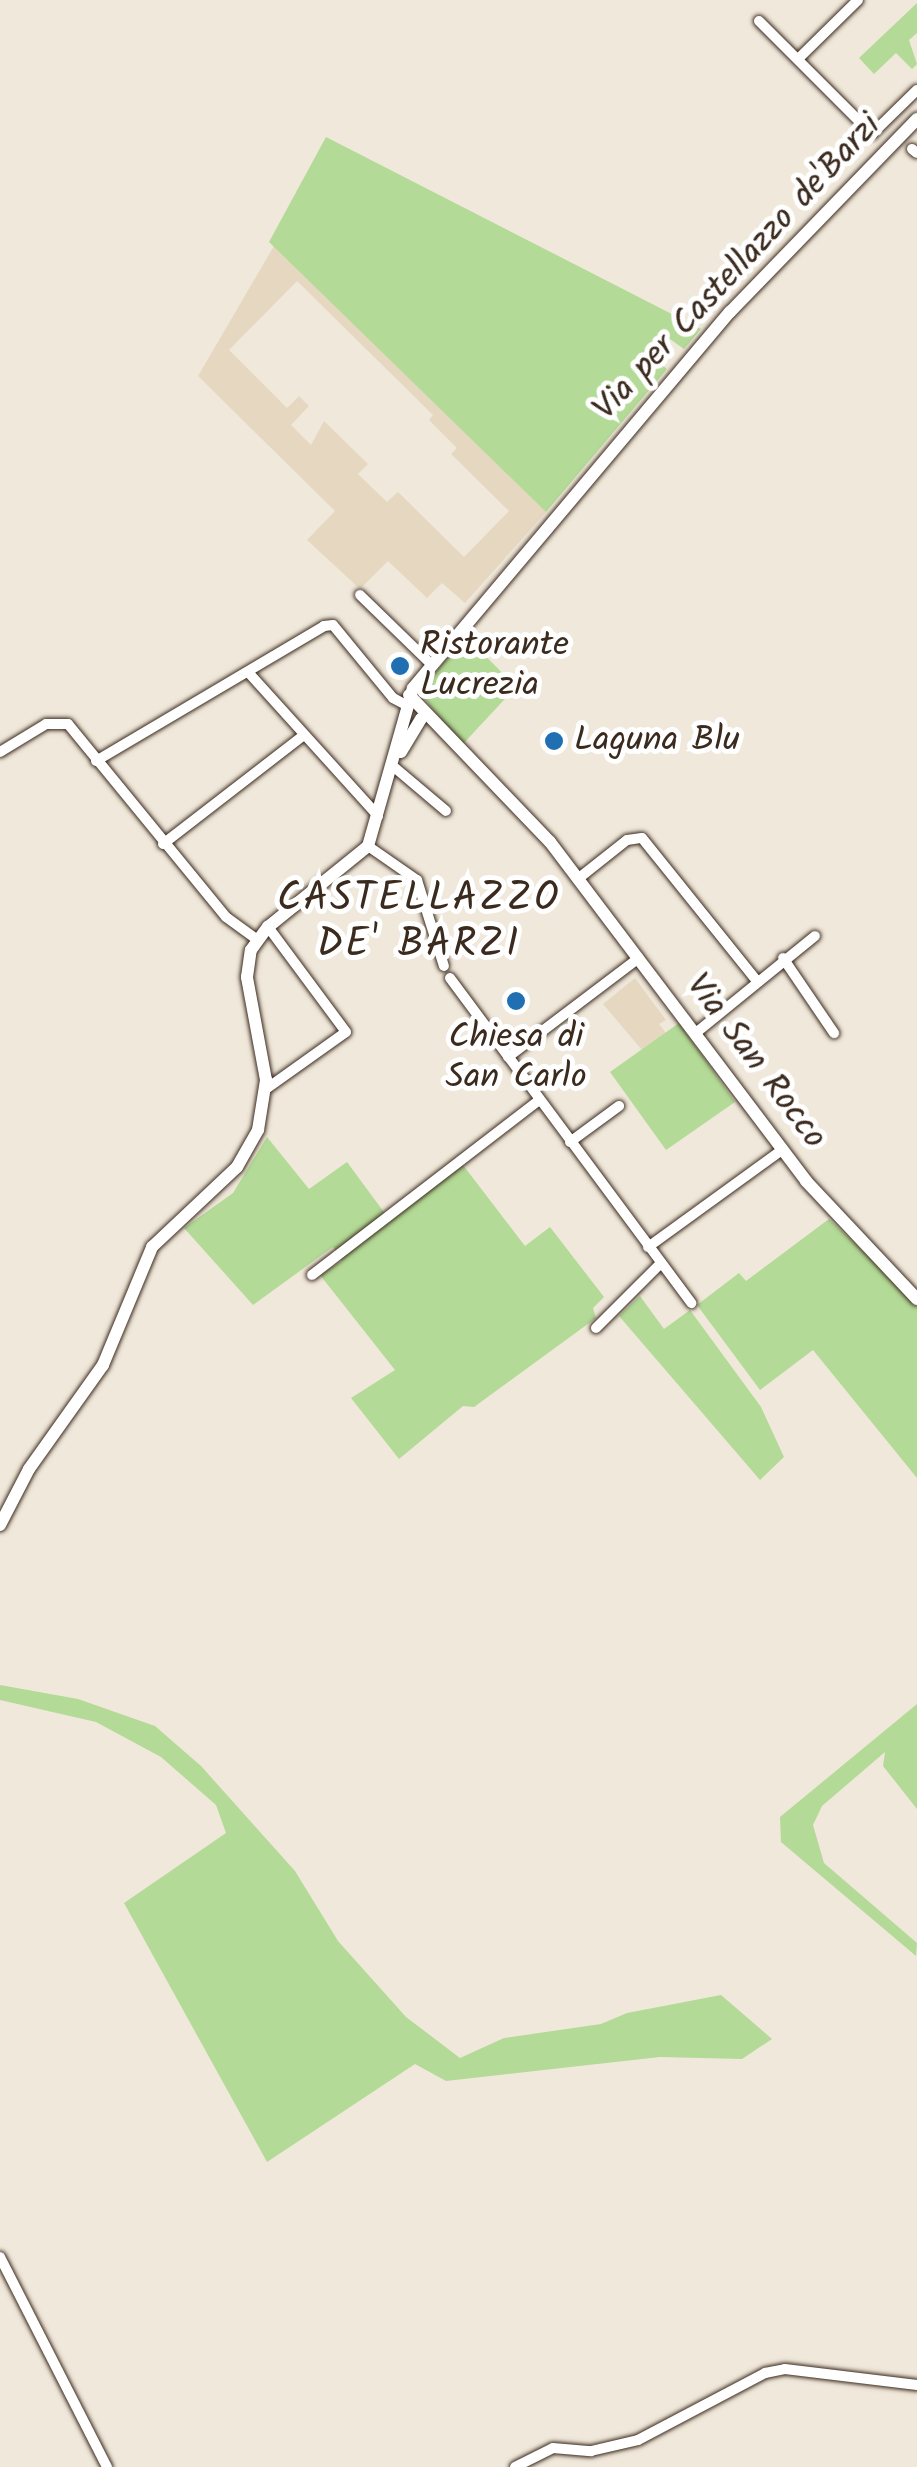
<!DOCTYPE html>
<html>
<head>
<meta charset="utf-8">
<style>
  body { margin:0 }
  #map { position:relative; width:917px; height:2467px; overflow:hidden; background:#f0e8da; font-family:Kalam,sans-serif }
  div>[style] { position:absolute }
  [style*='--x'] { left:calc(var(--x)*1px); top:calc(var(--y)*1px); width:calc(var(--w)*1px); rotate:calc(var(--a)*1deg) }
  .built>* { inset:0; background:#e6d8c0 }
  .green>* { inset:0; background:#b3da96 }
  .roads { filter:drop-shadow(0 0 2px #3b2a1e) drop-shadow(0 0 2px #3b2a1e) }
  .minor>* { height:10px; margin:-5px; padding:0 5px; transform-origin:5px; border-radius:5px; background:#fff }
  .tertiary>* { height:12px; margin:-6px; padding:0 6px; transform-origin:6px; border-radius:6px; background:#fff }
  .dots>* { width:28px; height:28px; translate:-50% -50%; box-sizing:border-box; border:5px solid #fff; border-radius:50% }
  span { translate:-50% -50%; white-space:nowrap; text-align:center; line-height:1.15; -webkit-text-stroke:10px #fff; paint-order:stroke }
  .street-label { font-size:35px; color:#3b2a1e }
  .poi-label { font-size:35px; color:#3b2a1e }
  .left { translate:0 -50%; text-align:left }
  .quarter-label { font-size:40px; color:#3b2a1e; letter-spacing:2.5px }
</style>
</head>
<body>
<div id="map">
  <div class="built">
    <i style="clip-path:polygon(evenodd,274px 246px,546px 512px,465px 603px,442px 583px,427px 598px,388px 561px,360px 589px,307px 540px,335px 511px,198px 376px,274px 246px,297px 281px,433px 415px,429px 420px,457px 448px,451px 454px,509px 511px,464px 557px,398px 492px,387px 502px,358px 474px,368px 464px,324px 421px,311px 445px,291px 425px,309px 406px,299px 396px,287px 408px,229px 350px,297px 281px)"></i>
    <i style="clip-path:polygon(635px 978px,666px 1020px,659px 1024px,666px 1033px,642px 1050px,603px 1004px)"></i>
  </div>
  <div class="green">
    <i style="clip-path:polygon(917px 3px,917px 33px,909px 40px,917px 64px,912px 69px,896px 53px,874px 74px,859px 58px)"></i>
    <i style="clip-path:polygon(326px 137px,701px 329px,684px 349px,667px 337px,651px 356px,667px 369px,546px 512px,269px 242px)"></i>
    <i style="clip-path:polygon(465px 635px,516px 687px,462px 745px,420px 693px)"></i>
    <i style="clip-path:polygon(679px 1023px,735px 1102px,666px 1150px,610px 1072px)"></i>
    <i style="clip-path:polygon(267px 1137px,309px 1189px,347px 1162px,389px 1219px,463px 1165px,525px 1246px,550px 1227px,604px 1297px,593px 1308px,596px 1318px,474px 1407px,463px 1406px,399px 1459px,351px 1398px,395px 1370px,320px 1275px,342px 1261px,333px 1247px,253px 1305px,184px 1228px,233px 1193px)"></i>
    <i style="clip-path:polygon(829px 1219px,917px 1303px,917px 1478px,813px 1350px,760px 1390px,697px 1305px,739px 1273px,746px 1281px)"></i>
    <i style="clip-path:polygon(640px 1296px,664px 1329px,690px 1310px,761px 1407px,784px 1457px,760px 1480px,619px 1316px)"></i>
    <i style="clip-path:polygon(0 1685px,78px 1699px,155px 1726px,201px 1766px,295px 1871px,338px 1941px,406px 2017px,460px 2058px,504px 2038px,601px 2024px,627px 2013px,721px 1995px,772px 2039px,742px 2059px,660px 2057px,446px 2081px,415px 2064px,267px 2162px,124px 1903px,226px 1833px,216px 1805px,161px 1757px,96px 1722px,0 1700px)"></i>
    <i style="clip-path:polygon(917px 1704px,917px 1809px,883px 1766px,885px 1752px,822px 1806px,813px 1825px,824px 1863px,917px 1943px,916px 1956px,781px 1842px,780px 1817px)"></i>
  </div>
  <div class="roads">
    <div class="minor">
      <i style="--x:759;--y:21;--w:160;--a:45"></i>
      <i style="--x:872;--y:134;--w:63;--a:-44.4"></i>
      <i style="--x:798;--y:59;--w:84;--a:-44.5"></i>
      <i style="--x:912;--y:149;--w:6;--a:39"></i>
      <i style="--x:360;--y:595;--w:99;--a:44.2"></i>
      <i style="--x:248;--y:672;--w:194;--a:47.9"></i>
      <i style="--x:0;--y:752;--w:54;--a:-31.3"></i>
      <i style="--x:46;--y:724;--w:22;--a:0"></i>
      <i style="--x:68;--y:724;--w:249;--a:50.7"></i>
      <i style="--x:226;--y:917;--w:37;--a:36"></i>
      <i style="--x:96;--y:761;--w:265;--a:-30.6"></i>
      <i style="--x:324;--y:626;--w:9;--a:-6"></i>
      <i style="--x:333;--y:625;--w:94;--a:50.6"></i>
      <i style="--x:393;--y:698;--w:15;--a:28"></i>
      <i style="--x:394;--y:767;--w:68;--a:40.2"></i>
      <i style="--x:163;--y:844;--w:178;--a:-37.7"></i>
      <i style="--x:368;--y:846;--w:60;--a:34.8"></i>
      <i style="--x:417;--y:880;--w:90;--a:72.6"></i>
      <i style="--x:579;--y:878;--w:61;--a:-38.4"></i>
      <i style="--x:627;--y:840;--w:15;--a:-8"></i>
      <i style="--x:642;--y:838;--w:182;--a:51.2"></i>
      <i style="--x:783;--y:958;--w:91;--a:55.8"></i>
      <i style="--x:450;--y:978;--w:405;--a:53.4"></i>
      <i style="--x:697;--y:1032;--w:152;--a:-39.1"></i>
      <i style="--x:508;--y:1057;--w:164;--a:-37.1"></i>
      <i style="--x:266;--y:1089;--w:98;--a:-35.5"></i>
      <i style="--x:346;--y:1032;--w:131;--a:-126.6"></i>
      <i style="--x:570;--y:1142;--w:61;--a:-36.3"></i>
      <i style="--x:648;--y:1247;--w:165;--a:-35.9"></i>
      <i style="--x:312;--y:1275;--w:287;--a:-37.6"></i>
      <i style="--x:596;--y:1328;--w:92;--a:-45"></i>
      <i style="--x:0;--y:2257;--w:236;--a:63"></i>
      <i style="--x:515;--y:2467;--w:42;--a:-26.6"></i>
      <i style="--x:553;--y:2448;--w:38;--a:5"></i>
      <i style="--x:591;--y:2451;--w:48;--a:-13.2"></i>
      <i style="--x:638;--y:2440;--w:144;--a:-27.8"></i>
      <i style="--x:765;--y:2373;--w:20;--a:-11"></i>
      <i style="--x:785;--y:2369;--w:133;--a:6.9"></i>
    </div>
    <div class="tertiary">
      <i style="--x:409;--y:695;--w:204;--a:46.2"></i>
      <i style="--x:550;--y:842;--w:425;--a:52.9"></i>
      <i style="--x:806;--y:1181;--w:162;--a:46.8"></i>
      <i style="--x:401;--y:752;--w:39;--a:-59"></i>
      <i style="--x:0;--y:1525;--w:63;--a:-62.6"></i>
      <i style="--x:29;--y:1469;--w:128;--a:-54.6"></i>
      <i style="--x:103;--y:1365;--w:128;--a:-67.4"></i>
      <i style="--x:152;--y:1247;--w:117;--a:-43.3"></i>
      <i style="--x:237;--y:1167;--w:43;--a:-60.4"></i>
      <i style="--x:258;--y:1130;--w:51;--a:-80.9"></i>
      <i style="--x:266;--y:1080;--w:105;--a:-100.5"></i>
      <i style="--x:247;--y:977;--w:27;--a:-82"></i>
      <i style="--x:251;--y:950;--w:29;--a:-54"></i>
      <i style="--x:268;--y:927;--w:129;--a:-39"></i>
      <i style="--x:368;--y:846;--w:164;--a:-74.1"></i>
      <i style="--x:413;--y:688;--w:492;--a:-49.9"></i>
      <i style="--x:730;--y:312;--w:269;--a:-45.9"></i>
    </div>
  </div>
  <div class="dots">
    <i style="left:400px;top:666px;background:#1f6fb2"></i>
    <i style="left:554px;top:741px;background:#1f6fb2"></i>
    <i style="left:516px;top:1001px;background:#1f6fb2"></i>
  </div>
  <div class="street-label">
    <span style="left:738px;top:268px;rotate:-47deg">Via per Castellazzo de'Barzi</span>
    <span style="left:755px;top:1062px;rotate:53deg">Via San Rocco</span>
  </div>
  <div class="poi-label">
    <span class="left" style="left:420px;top:666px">Ristorante<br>Lucrezia</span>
    <span class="left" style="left:574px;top:741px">Laguna Blu</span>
    <span style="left:516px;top:1058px">Chiesa di<br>San Carlo</span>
  </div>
  <div class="quarter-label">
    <span style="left:419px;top:922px">CASTELLAZZO<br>DE' BARZI</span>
  </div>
</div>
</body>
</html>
